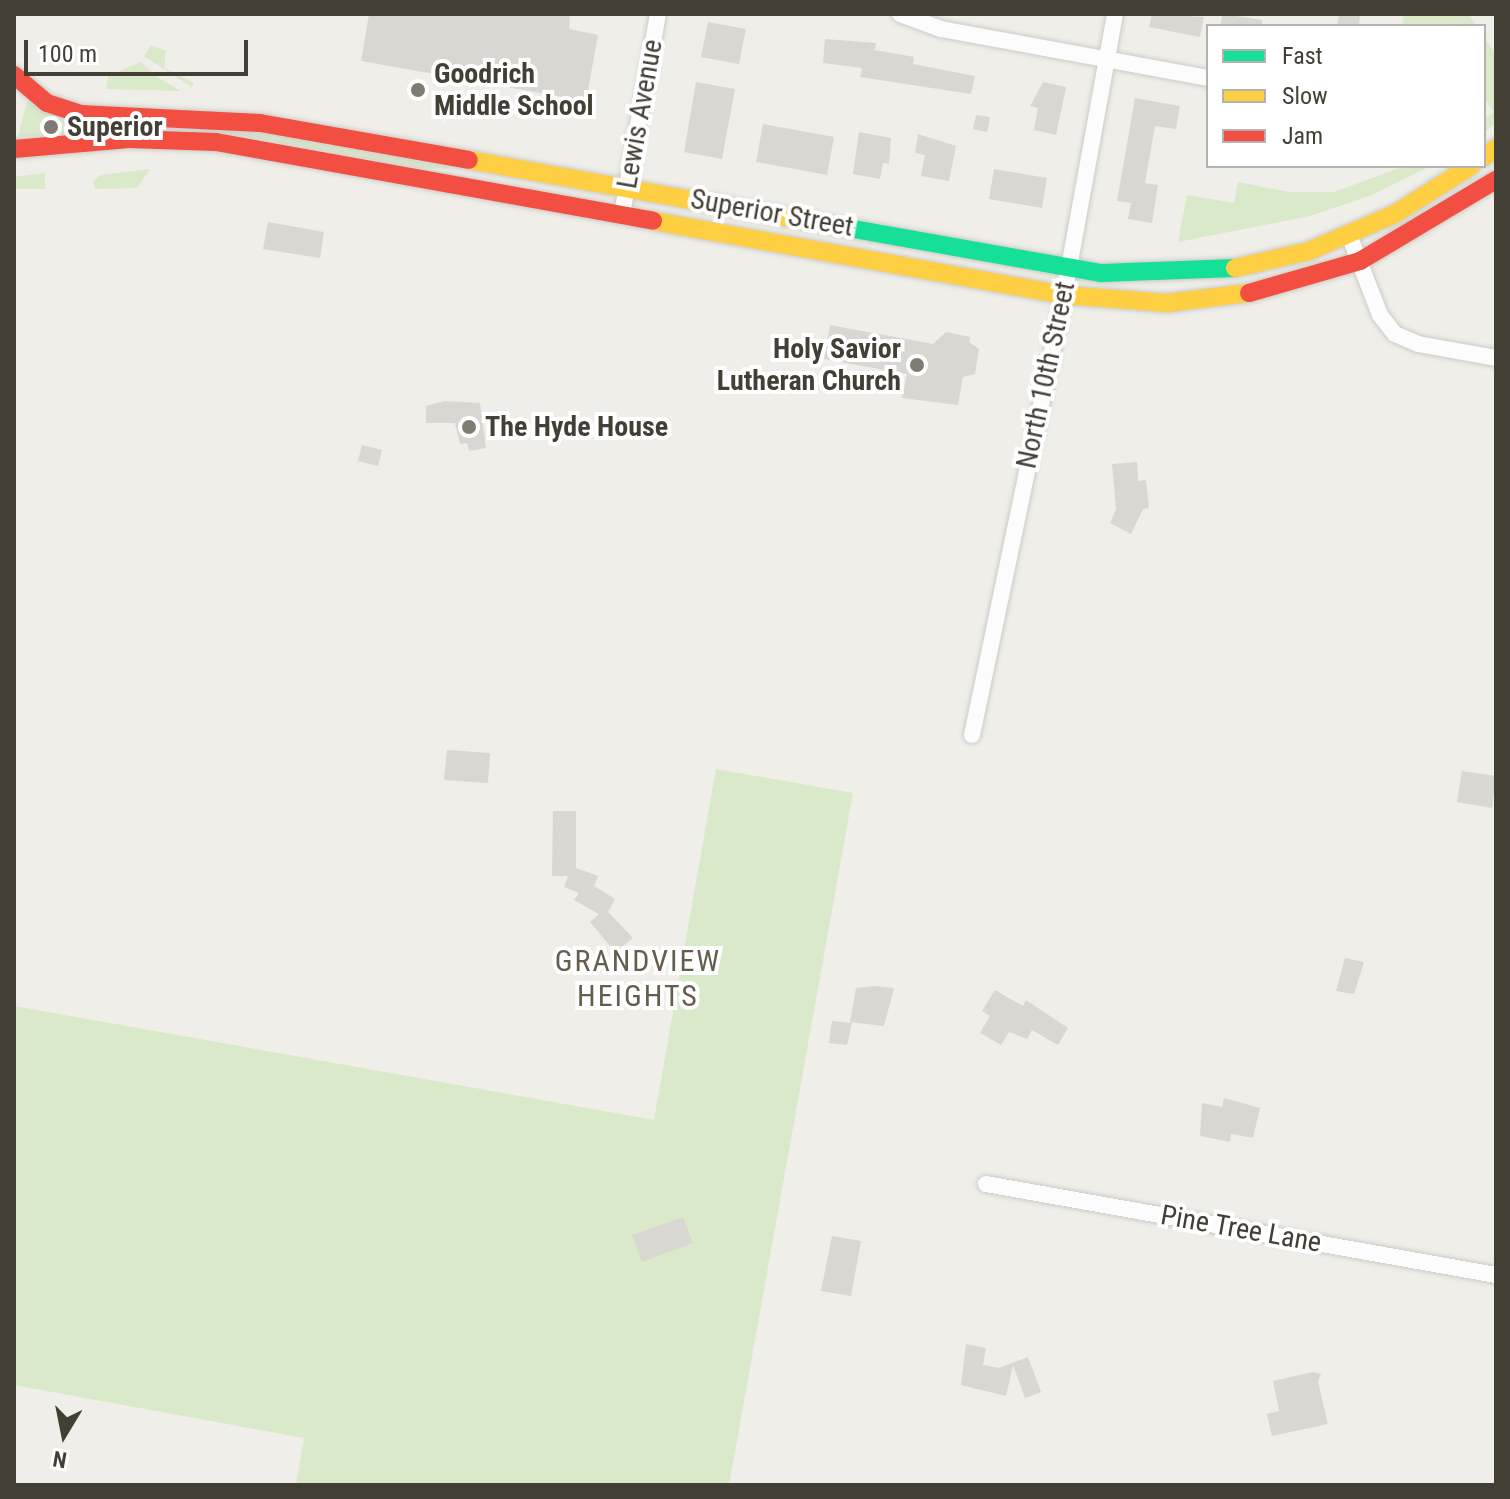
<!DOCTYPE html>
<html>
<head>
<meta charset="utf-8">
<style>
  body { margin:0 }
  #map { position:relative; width:1510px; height:1499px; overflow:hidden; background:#efeee8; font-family:"Roboto Condensed",sans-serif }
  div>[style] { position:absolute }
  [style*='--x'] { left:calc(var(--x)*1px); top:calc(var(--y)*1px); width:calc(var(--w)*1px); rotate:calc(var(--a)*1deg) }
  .green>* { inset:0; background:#d9e9c9 }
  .building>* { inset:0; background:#d8d7d1 }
  .roads { filter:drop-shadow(0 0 2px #cdcbc6) drop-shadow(0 0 2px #cdcbc6) }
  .street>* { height:16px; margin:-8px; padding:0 8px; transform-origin:8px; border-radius:8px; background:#fdfcfc }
  .fast>* { height:18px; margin:-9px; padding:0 9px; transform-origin:9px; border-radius:9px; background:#16e098 }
  .slow>* { height:18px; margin:-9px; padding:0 9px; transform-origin:9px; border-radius:9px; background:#ffcf43 }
  .jam>* { height:18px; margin:-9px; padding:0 9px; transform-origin:9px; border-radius:9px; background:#f24e42 }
  .dots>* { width:22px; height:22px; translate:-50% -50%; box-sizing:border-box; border:4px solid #fff; border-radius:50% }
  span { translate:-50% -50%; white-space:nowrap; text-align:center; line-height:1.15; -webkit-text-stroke:8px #fff; paint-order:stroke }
  .poi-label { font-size:28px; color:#443f35; font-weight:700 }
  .left { translate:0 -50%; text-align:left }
  .right { translate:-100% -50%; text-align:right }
  .street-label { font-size:28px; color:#443f35 }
  .neighbourhood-label { font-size:30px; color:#665e4d; letter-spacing:2px }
  .frame { position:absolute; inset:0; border:16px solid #443f35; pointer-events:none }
  .legend { position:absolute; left:1206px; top:24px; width:280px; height:144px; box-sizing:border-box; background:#fff; border:2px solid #b4b2ae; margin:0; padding:10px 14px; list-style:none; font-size:24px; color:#443f35 }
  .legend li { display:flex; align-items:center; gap:16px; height:40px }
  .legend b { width:40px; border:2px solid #b4b2ae }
  .north { position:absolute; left:24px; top:1395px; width:80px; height:80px; -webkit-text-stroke:6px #fff; paint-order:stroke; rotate:190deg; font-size:22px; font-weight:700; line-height:32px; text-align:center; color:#443f35 }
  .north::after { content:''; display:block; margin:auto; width:28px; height:36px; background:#443f35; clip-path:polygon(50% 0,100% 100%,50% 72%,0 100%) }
  .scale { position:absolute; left:24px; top:40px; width:224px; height:36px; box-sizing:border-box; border:4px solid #443f35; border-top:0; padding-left:10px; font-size:24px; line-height:28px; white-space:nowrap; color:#443f35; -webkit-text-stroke:6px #fff; paint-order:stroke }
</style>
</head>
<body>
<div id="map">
  <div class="green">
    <i style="clip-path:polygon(1404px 14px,1468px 14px,1477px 26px,1402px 26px)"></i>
    <i style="clip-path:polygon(1484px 37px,1496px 54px,1496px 123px,1484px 132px,1484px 119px,1494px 112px,1484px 98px)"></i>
    <i style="clip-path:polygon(151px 45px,166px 51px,164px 68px,194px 83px,192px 87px,144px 56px)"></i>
    <i style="clip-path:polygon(141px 62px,157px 77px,181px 91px,106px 89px,108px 76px)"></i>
    <i style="clip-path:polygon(27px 101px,69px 123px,128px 129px,18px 137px)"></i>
    <i style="clip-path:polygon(195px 127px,255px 132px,460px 169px,419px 168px)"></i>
    <i style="clip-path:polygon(1405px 166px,1431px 166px,1372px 195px,1310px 216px,1178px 242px,1187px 195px,1234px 203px,1238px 182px,1289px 192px,1334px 192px)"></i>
    <i style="clip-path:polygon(150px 169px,137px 188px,95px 189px,93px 181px,101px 175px)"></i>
    <i style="clip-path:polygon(45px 173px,45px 189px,14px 189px,14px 177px)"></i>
    <i style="clip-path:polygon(716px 769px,853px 793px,729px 1485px,296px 1485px,304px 1438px,14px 1385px,14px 1006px,654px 1120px)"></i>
  </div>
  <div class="building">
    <i style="clip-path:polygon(369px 14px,570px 14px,569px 29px,598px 35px,586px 101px,361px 61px)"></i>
    <i style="clip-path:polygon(1152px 14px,1204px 17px,1200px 37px,1149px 27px)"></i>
    <i style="clip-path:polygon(1223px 14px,1262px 20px,1262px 26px,1220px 26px)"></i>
    <i style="clip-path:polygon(1339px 14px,1360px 14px,1359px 26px,1337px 26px)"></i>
    <i style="clip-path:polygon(708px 22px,746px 29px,739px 64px,701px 57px)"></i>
    <i style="clip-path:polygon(825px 39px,876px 43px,875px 50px,914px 57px,913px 64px,975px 76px,971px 94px,860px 77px,862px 68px,823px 63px)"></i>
    <i style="clip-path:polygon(696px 82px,735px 89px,722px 159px,684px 152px)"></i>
    <i style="clip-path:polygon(1043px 82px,1066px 87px,1056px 135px,1034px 130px,1038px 108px,1030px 106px)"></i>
    <i style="clip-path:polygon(1135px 98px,1180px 106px,1176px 129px,1155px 126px,1145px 183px,1158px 185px,1152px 223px,1128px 219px,1131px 203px,1117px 201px)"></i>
    <i style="clip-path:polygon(976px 115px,990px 117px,987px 132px,973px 129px)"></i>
    <i style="clip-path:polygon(763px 124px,834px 137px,827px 175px,756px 162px)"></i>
    <i style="clip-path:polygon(859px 132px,891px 138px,889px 164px,883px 163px,880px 179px,853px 174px)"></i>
    <i style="clip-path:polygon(918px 134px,956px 146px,949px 181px,921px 176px,925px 155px,915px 153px)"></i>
    <i style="clip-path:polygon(994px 169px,1047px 178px,1042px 208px,989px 199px)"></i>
    <i style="clip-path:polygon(268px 222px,324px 232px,320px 258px,263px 249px)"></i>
    <i style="clip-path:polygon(830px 325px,933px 344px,946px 332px,970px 337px,969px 342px,979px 349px,975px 374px,963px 377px,958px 405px,902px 398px,907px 374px,824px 359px)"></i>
    <i style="clip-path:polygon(445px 401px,480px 403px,486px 448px,469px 451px,467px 443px,460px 444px,455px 423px,426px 423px,426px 406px)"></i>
    <i style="clip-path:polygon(362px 445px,382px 450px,378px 466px,358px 461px)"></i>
    <i style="clip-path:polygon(1137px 462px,1138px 481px,1146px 480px,1149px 508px,1143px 509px,1131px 534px,1110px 523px,1116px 509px,1112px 464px)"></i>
    <i style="clip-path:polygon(447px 750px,490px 753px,488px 783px,444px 780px)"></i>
    <i style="clip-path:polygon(1462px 771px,1496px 776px,1492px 808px,1457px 802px)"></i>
    <i style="clip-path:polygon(553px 811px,576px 811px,576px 868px,598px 876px,594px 886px,615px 899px,608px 912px,633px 938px,615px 952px,590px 922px,599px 914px,574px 900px,579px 893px,564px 887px,568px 876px,552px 876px)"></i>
    <i style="clip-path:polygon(1345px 958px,1364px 962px,1354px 994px,1336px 991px)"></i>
    <i style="clip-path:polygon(875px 986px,894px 988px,884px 1026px,850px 1022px,856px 988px)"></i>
    <i style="clip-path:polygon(995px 990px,1023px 1006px,1026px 1000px,1068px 1028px,1058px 1045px,1032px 1030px,1027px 1039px,1009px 1032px,1001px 1045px,980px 1033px,990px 1016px,982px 1011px)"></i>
    <i style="clip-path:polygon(832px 1021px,852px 1023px,847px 1045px,829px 1043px)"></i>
    <i style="clip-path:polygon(1224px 1098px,1260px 1108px,1253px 1138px,1231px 1134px,1230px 1142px,1200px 1136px,1202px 1103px,1222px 1107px)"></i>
    <i style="clip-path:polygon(683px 1217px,693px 1243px,642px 1262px,632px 1235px)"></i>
    <i style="clip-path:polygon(832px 1236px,861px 1241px,851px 1296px,821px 1291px)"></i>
    <i style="clip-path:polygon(966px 1344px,986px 1348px,983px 1365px,999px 1368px,1028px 1357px,1041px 1392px,1025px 1398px,1013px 1365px,1006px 1396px,961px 1385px)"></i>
    <i style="clip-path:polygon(1313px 1372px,1321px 1374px,1318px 1382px,1328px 1424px,1272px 1436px,1267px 1414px,1279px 1411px,1273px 1381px)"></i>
  </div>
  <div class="roads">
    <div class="street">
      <i style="--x:900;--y:14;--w:44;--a:20.1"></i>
      <i style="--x:941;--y:29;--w:271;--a:10.4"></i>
      <i style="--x:622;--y:214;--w:203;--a:-79.8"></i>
      <i style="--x:1349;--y:235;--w:86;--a:68.8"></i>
      <i style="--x:1380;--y:315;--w:24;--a:52"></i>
      <i style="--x:1395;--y:334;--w:25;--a:23"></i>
      <i style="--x:1418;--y:344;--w:79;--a:10.2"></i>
      <i style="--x:972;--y:735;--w:450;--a:-78.2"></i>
      <i style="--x:1064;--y:295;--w:286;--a:-79.7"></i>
      <i style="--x:986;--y:1184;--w:518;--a:10.12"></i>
    </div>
    <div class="fast">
      <i style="--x:803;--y:220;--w:303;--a:10.1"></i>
      <i style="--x:1101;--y:273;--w:134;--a:-2.1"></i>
    </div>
    <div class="slow">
      <i style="--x:1484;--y:157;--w:15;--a:-37"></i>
      <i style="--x:469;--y:160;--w:339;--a:10.2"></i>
      <i style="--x:653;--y:221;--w:418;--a:10.2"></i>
      <i style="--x:1064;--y:295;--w:103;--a:4.4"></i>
      <i style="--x:1167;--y:303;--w:83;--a:-7"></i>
      <i style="--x:1235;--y:268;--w:76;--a:-12.9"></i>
      <i style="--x:1309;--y:251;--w:94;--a:-23.3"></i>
      <i style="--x:1395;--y:214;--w:90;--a:-32.3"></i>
    </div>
    <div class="jam">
      <i style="--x:14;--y:75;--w:43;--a:40.3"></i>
      <i style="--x:47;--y:103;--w:35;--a:18"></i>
      <i style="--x:80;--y:114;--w:180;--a:2.9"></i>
      <i style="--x:260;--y:123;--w:212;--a:10"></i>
      <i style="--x:14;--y:149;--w:115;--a:-5"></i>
      <i style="--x:129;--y:139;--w:87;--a:2"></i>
      <i style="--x:216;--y:142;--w:444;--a:10.2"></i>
      <i style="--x:1249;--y:293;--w:116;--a:-16.1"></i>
      <i style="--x:1360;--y:261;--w:158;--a:-30.8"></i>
    </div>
  </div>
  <div class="dots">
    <i style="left:418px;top:90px;background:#807c74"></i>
    <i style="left:51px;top:127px;background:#807c74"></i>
    <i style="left:917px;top:365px;background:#807c74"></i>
    <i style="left:469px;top:427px;background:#807c74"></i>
  </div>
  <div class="poi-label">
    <span class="left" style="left:434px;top:90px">Goodrich<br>Middle School</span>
    <span class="left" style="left:67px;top:127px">Superior</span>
    <span class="right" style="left:901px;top:365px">Holy Savior<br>Lutheran Church</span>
    <span class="left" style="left:485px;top:427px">The Hyde House</span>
  </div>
  <div class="street-label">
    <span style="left:640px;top:114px;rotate:-80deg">Lewis Avenue</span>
    <span style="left:772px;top:213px;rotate:10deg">Superior Street</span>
    <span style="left:1046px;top:375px;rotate:-78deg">North 10th Street</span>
    <span style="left:1241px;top:1229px;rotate:10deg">Pine Tree Lane</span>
  </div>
  <div class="neighbourhood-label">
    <span style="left:638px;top:978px">GRANDVIEW<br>HEIGHTS</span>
  </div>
  <div class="frame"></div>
  <ul class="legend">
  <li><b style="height:10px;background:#16e098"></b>Fast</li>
  <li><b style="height:10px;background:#ffcf43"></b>Slow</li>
  <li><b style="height:10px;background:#f24e42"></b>Jam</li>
  </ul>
  <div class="north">N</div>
  <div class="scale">100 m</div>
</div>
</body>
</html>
